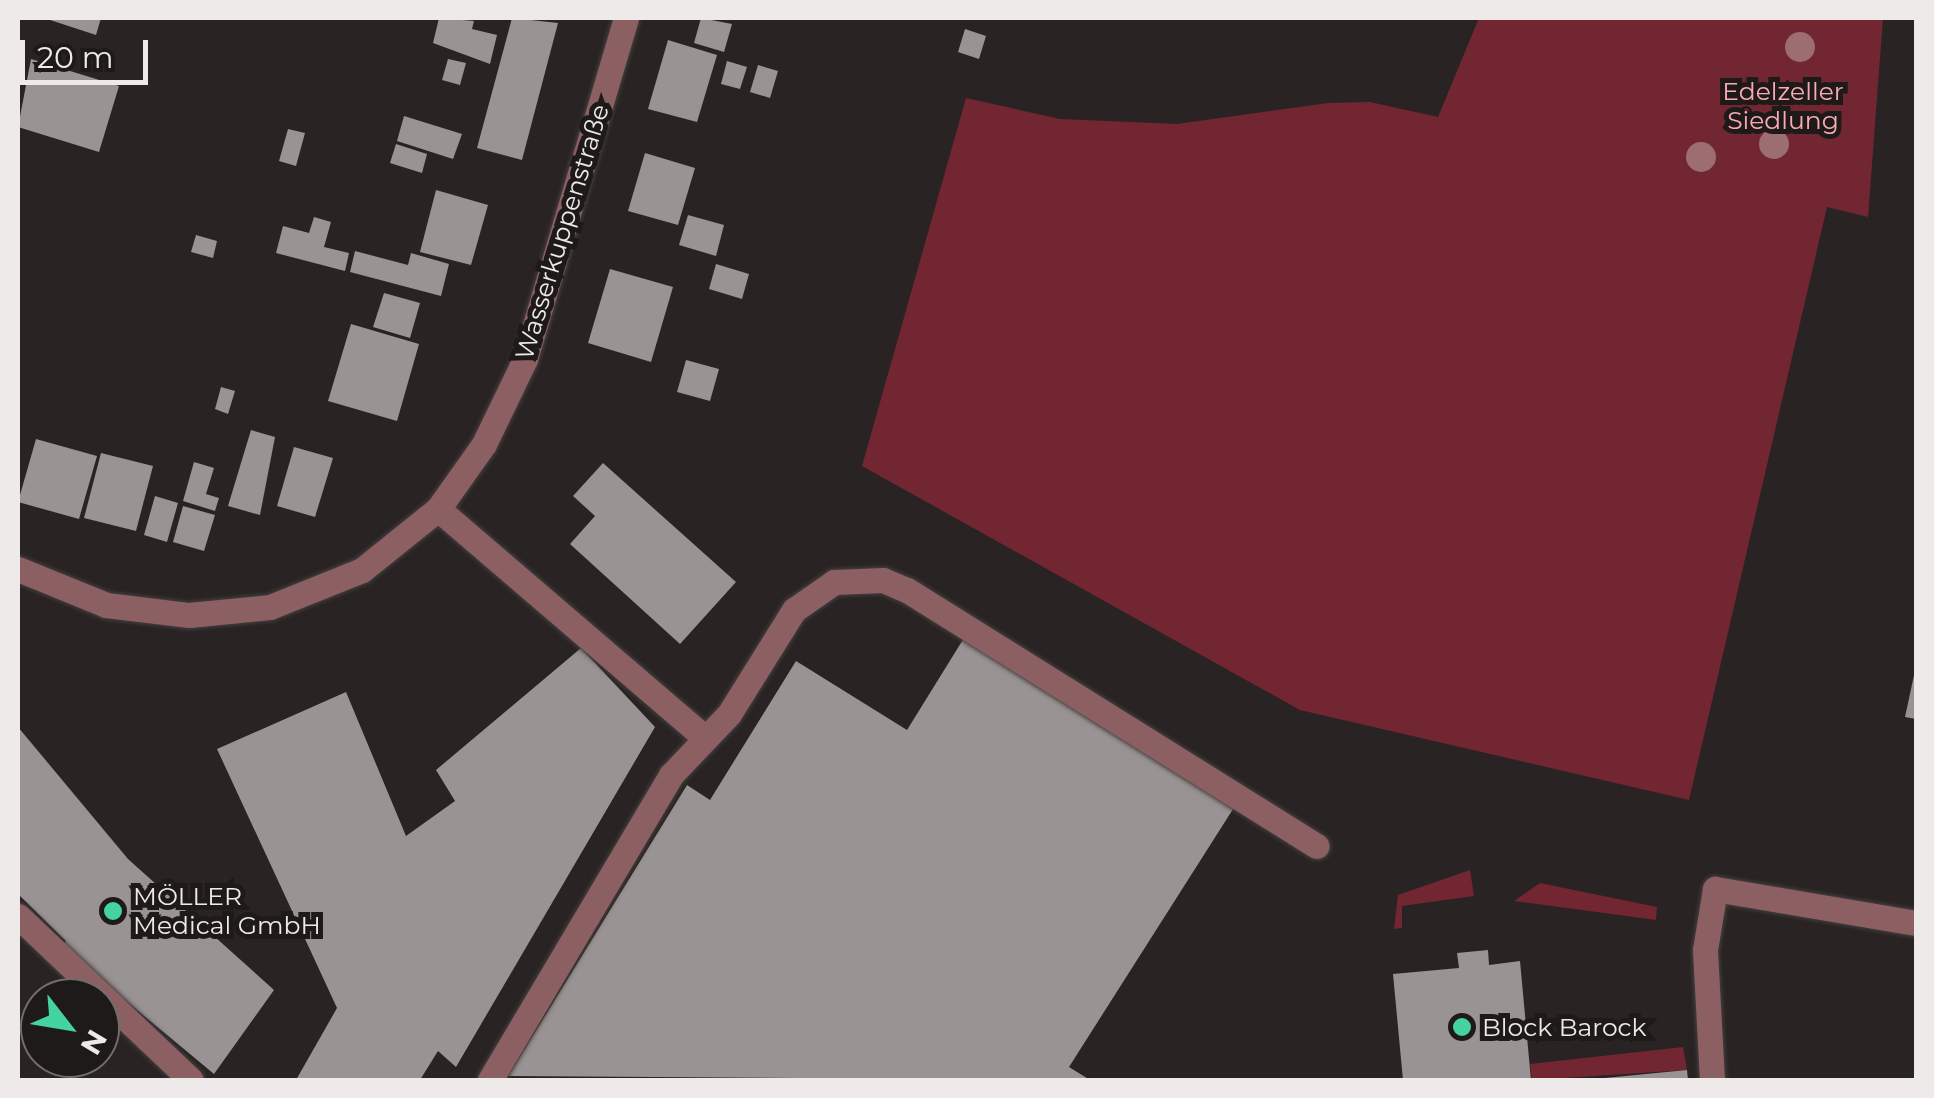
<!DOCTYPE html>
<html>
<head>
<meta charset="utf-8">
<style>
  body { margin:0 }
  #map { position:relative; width:1934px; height:1098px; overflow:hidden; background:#292323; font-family:Montserrat,sans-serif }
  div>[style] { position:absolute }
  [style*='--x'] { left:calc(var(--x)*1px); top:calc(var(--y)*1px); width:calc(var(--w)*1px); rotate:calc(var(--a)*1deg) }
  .green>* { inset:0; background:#722632 }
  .building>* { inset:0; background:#9a9393 }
  .roads { filter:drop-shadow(0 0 2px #453f3f) drop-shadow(0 0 2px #453f3f) }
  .lane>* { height:25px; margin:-12.5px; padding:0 12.5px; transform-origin:12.5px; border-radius:12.5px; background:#8c6063 }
  .street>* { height:25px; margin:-12.5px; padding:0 12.5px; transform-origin:12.5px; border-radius:12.5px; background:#8c6063 }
  .trees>* { width:30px; height:30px; margin:-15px; border-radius:50%; background:#9c6d71 }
  .dots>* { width:28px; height:28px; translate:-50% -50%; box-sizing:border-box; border:5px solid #1f1a1a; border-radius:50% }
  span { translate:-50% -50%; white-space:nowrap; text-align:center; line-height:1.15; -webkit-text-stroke:10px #1f1a1a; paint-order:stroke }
  .park-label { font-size:25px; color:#faaab0 }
  .street-label { font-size:25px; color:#eeeaea }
  .poi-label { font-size:25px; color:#eeeaea }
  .left { translate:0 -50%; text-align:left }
  .frame { position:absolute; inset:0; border:20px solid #eeeaea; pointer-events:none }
  .north { position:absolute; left:20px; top:978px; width:100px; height:100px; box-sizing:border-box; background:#1f1a1a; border:2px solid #726d6d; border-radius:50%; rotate:121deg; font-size:28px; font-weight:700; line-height:40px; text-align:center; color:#eeeaea }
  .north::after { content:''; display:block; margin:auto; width:35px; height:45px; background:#45d49f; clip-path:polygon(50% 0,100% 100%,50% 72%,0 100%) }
  .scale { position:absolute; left:20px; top:40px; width:128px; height:45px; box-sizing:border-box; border:5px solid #eeeaea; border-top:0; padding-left:12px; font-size:30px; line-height:35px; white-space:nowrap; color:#eeeaea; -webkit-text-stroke:8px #1f1a1a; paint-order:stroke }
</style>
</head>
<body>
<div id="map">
  <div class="green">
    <i style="clip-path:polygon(1479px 18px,1883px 18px,1868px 217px,1827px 207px,1689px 800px,1300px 710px,862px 466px,966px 98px,1060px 119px,1177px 124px,1328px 103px,1370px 102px,1438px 117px)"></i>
    <i style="clip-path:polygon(1470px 870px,1474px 896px,1402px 906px,1402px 928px,1394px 929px,1398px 895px)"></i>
    <i style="clip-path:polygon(1540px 883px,1657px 907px,1656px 920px,1514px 901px)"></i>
    <i style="clip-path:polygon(1683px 1047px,1687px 1070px,1532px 1080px,1530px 1064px)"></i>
  </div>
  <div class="building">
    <i style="clip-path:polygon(44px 18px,101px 18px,96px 35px)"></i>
    <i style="clip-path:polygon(439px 18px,474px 21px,472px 29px,497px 35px,490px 64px,433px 43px)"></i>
    <i style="clip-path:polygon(512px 18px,558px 23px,522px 160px,477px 148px)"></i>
    <i style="clip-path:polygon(701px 18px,732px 24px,724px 52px,694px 43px)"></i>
    <i style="clip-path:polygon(965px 29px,986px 36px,979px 59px,958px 52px)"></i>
    <i style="clip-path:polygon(668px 40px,717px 55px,697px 122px,648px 109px)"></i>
    <i style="clip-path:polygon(31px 59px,119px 86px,99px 152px,18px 127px)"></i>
    <i style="clip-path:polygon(448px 59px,466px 63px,460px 85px,442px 80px)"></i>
    <i style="clip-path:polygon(727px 61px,747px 67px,740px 89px,721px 84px)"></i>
    <i style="clip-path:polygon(758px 65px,778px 71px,770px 98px,750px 92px)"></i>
    <i style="clip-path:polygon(404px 116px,462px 134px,453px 159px,397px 141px)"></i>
    <i style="clip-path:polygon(288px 129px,305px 133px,296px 166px,279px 161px)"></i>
    <i style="clip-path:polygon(396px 144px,427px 154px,422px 173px,390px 163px)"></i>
    <i style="clip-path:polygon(645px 153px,695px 168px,678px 225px,628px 211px)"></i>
    <i style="clip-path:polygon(436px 190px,488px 205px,471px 265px,420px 252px)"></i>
    <i style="clip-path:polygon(688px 215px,724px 225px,716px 256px,679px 245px)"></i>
    <i style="clip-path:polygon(314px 217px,331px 222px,324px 247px,349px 253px,345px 271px,276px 253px,283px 226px,309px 233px)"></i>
    <i style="clip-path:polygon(196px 235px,217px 241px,213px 258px,191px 252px)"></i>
    <i style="clip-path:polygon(355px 251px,408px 265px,411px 253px,449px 264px,441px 296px,350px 272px)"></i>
    <i style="clip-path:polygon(716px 264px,749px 274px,742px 299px,709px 289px)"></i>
    <i style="clip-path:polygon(610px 269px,673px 287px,651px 362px,588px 343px)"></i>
    <i style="clip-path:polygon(384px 293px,420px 303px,410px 338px,373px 327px)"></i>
    <i style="clip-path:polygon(351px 324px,419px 344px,397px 421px,328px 401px)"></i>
    <i style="clip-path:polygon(686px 360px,719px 369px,710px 401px,677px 392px)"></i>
    <i style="clip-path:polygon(221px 387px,235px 391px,228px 414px,215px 409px)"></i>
    <i style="clip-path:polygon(251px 430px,275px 437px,260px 515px,228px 506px)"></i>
    <i style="clip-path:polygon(36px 439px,97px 456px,79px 519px,18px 502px)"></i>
    <i style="clip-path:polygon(294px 447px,333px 458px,315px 517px,277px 506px)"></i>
    <i style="clip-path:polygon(101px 453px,153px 466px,136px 531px,84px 518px)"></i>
    <i style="clip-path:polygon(194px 462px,214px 468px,206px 494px,219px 498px,215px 511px,183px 501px)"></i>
    <i style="clip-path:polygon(603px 463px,736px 582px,680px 644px,570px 544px,595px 516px,573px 496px)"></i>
    <i style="clip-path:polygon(155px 496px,178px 503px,167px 542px,144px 535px)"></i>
    <i style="clip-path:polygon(183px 506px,215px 515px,204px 551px,173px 542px)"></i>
    <i style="clip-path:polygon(964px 638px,1235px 806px,1069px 1067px,1090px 1080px,508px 1076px,687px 785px,710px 800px,796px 661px,907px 730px)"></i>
    <i style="clip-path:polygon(581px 648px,655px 727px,456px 1067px,438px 1051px,420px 1080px,296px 1080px,337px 1008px,217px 749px,346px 692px,406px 836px,455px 801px,436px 770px)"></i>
    <i style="clip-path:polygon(1916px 666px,1916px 719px,1905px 717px)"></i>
    <i style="clip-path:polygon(18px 727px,128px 859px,274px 990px,214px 1074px,61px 947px,66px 941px,18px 894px)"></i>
    <i style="clip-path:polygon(1488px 950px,1489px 965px,1520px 961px,1531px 1080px,1403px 1080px,1393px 974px,1459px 968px,1457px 953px)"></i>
    <i style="clip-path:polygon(1687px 1070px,1688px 1080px,1605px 1080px,1605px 1078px)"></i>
  </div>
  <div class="roads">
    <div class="lane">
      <i style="--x:438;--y:509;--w:352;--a:40.6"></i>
      <i style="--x:18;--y:916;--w:238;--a:43.5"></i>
      <i style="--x:490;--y:1080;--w:355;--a:-59.3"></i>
      <i style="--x:671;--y:775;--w:84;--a:-46.4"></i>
      <i style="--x:729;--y:714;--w:123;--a:-58"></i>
      <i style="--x:794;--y:610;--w:49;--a:-35"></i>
      <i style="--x:834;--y:582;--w:49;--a:-2.3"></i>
      <i style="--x:883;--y:580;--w:26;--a:23"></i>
      <i style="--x:907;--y:590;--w:483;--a:32"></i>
      <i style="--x:1712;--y:1080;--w:130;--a:-93.1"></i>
      <i style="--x:1705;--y:950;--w:62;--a:-80.7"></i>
    </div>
    <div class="street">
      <i style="--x:18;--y:569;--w:95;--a:22.2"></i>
      <i style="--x:106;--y:605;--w:84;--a:6.9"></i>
      <i style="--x:189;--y:615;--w:81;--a:-5.6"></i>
      <i style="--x:270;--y:607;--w:99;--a:-21.9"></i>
      <i style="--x:362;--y:570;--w:97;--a:-38.8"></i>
      <i style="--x:438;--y:509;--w:80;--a:-54.7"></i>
      <i style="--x:484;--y:444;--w:94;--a:-64.2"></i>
      <i style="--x:525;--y:359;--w:356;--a:-73.5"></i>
      <i style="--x:1715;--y:889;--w:204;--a:9.6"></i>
    </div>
  </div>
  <div class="trees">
    <i style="left:1800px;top:47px"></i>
    <i style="left:1774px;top:144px"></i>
    <i style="left:1701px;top:157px"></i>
  </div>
  <div class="dots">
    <i style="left:113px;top:911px;background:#45d49f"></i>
    <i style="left:1462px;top:1027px;background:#45d49f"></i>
  </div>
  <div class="park-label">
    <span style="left:1783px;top:106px">Edelzeller<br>Siedlung</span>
  </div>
  <div class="street-label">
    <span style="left:562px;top:232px;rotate:-73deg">Wasserkuppenstraße</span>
  </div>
  <div class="poi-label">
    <span class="left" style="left:133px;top:911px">MÖLLER<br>Medical GmbH</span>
    <span class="left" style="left:1482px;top:1027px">Block Barock</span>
  </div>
  <div class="frame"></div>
  <div class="north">N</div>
  <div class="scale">20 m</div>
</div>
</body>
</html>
